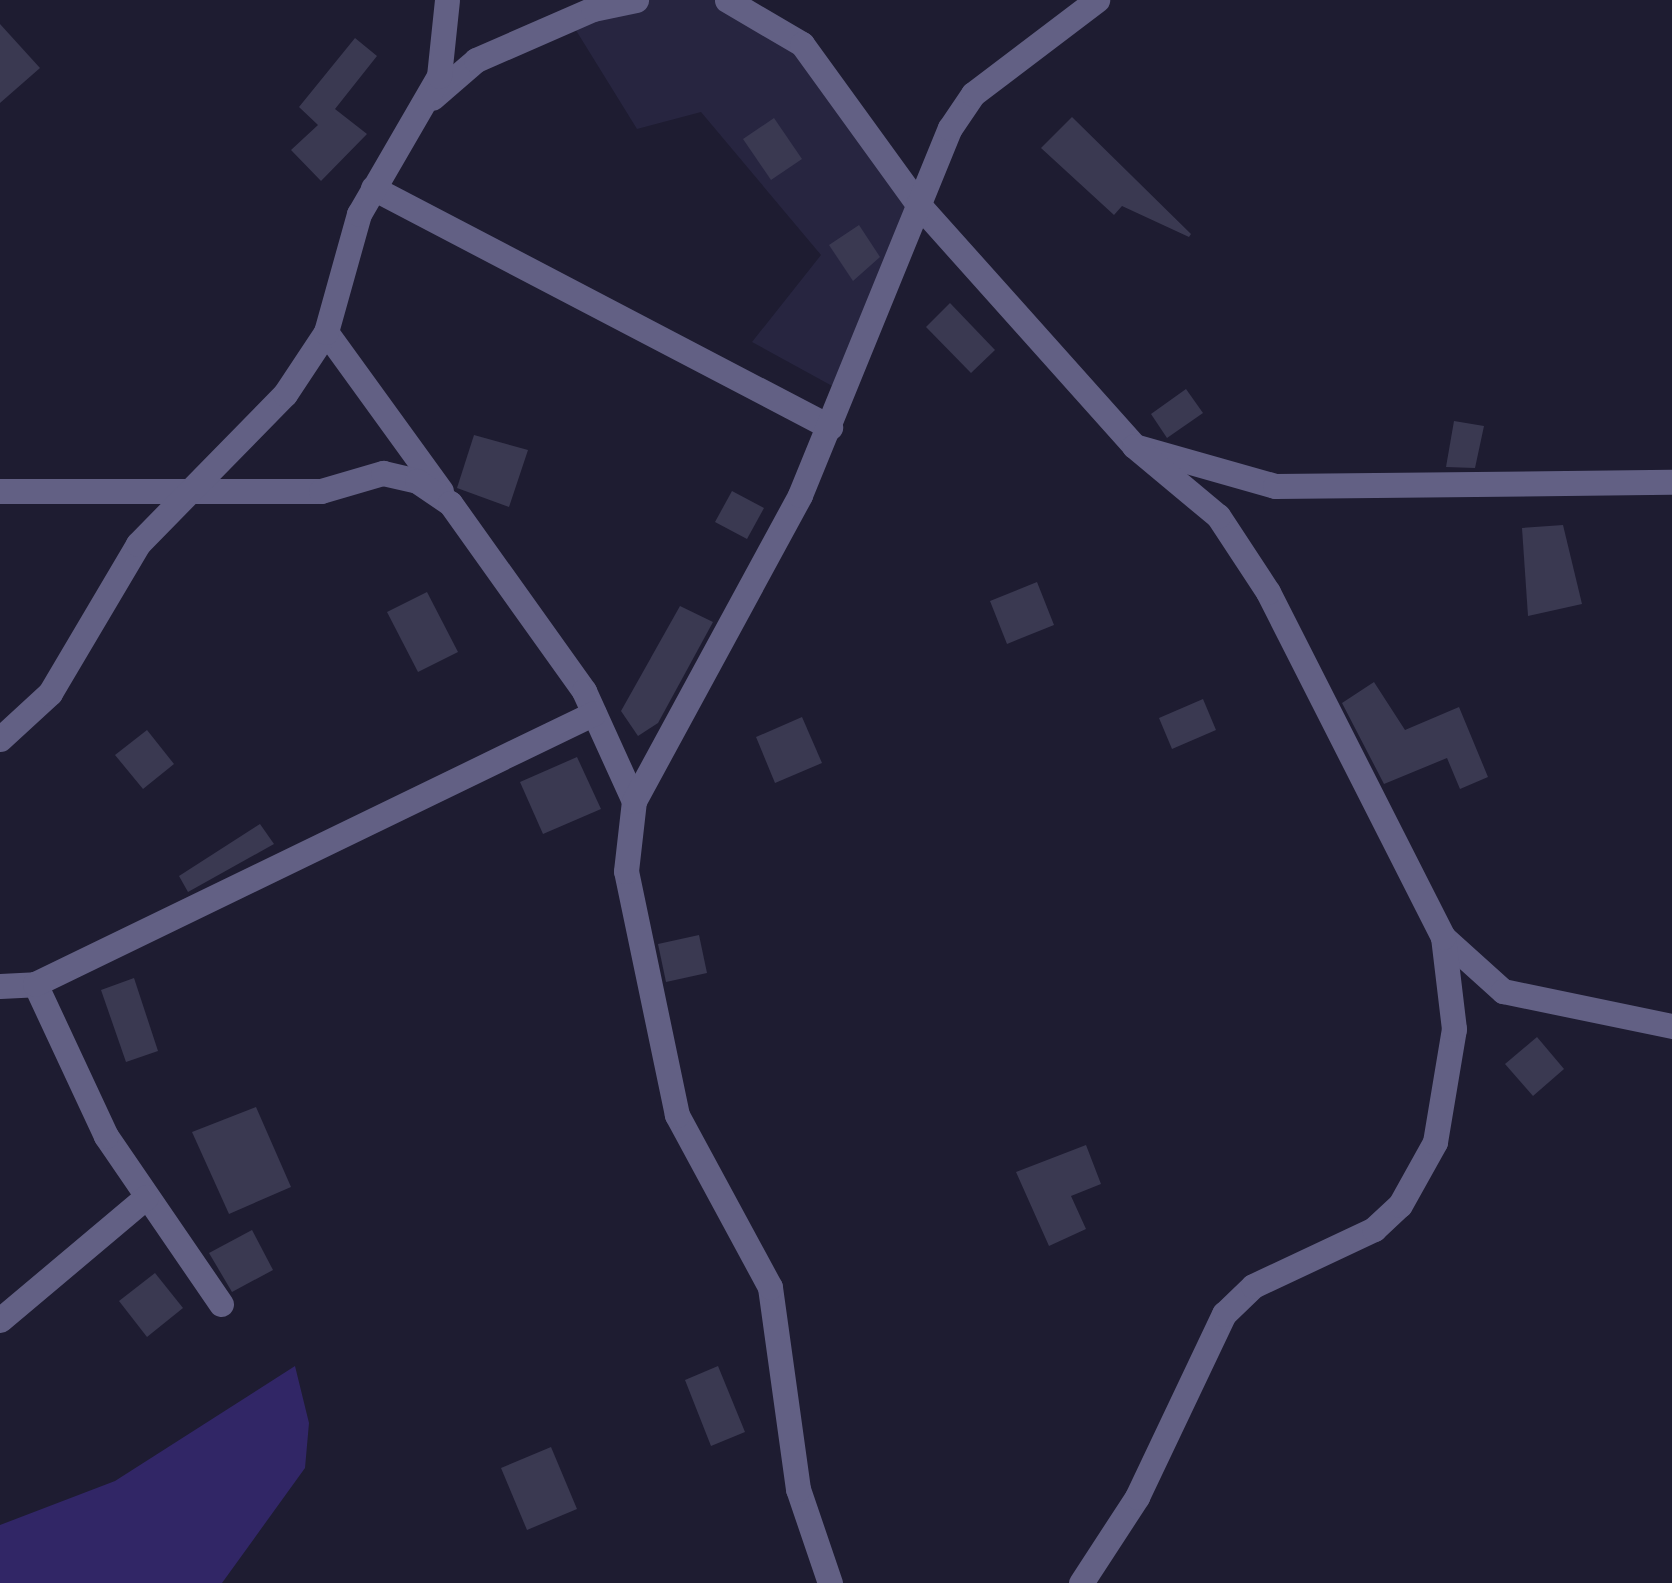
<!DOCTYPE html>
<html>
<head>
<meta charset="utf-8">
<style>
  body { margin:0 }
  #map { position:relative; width:1672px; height:1583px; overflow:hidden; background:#1e1c31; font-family:"Space Grotesk",sans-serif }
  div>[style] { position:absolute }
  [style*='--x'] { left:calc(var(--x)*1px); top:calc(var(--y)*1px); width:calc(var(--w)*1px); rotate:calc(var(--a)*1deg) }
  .built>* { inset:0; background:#272540 }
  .green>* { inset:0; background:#312666 }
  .building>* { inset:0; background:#3a3951 }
  .street>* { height:25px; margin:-12.5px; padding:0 12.5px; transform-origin:12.5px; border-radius:12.5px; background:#626084 }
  span { translate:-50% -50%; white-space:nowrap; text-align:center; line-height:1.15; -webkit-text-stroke:8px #080811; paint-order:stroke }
</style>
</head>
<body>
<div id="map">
  <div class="built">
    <i style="clip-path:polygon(636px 0,727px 0,802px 44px,918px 204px,845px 393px,752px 342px,821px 255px,701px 112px,637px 129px,569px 19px)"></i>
  </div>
  <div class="green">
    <i style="clip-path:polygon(295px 1366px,309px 1423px,305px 1468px,222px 1583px,0 1583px,0 1525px,115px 1481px)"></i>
  </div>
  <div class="building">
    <i style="clip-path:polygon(0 24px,40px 68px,0 103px)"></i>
    <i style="clip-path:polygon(355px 38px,377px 56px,335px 109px,367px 134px,321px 181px,291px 150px,318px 125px,299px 107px)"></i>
    <i style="clip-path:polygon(1072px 117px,1191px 234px,1189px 237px,1122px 206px,1114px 215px,1041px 148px)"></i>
    <i style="clip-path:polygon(774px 118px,802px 159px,771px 180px,743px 139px)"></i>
    <i style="clip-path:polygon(859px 225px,880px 257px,853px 281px,829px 245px)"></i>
    <i style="clip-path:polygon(950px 303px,995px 350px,971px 373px,926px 327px)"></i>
    <i style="clip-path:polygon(1186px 389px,1203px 413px,1167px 438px,1151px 414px)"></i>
    <i style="clip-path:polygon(1454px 421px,1484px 426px,1475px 468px,1446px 467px)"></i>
    <i style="clip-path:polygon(474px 435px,528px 450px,509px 507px,457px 488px)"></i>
    <i style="clip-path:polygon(732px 491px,764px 508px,747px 539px,715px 522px)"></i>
    <i style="clip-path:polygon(1563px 525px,1582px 604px,1528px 616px,1522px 528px)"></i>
    <i style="clip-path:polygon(1037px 582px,1054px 625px,1007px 644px,990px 601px)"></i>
    <i style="clip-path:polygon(427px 592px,458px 652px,418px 672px,387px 612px)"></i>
    <i style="clip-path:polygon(680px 606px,713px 622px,658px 723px,638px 736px,621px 711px)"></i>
    <i style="clip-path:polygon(1374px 682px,1405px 730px,1459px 707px,1488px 777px,1460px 789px,1447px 758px,1384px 784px,1342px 703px)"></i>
    <i style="clip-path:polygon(1203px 699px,1216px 730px,1172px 749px,1159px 718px)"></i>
    <i style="clip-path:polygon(802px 717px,822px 763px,775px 783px,756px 737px)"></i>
    <i style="clip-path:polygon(147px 730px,174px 764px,143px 789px,115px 755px)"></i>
    <i style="clip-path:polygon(577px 757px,601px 809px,543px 834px,520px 782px)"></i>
    <i style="clip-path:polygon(260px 824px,274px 844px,188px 892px,179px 876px)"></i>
    <i style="clip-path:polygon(699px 935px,707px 973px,666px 982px,658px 944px)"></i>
    <i style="clip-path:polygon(134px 978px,158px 1051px,126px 1062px,101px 990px)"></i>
    <i style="clip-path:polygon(1537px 1037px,1564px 1069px,1533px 1096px,1505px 1064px)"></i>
    <i style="clip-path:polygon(256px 1107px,291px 1187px,229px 1214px,192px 1132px)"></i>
    <i style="clip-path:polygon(1086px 1145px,1101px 1184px,1071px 1196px,1086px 1229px,1049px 1246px,1016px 1172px)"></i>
    <i style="clip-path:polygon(252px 1230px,273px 1270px,232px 1292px,209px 1253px)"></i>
    <i style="clip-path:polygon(155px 1273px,183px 1308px,147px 1337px,119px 1301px)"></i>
    <i style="clip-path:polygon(718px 1366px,745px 1432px,711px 1446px,685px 1380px)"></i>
    <i style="clip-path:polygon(551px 1447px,577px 1509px,527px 1530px,501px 1468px)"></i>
  </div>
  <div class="street">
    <i style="--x:727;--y:0;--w:87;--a:30.4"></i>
    <i style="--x:802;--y:44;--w:198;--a:54.1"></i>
    <i style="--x:918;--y:204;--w:324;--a:48.2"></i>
    <i style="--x:1134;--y:446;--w:147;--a:15.8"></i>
    <i style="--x:1275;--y:486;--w:397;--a:-0.6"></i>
    <i style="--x:432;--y:98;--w:58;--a:-40.8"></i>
    <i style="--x:476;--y:60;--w:128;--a:-23.6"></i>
    <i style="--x:593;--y:9;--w:44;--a:-11.8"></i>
    <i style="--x:373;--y:188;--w:516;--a:27.61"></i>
    <i style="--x:326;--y:332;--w:196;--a:54.1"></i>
    <i style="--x:0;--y:491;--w:321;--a:0"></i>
    <i style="--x:321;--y:491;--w:65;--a:-16.2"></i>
    <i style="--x:383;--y:473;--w:35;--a:13"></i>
    <i style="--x:417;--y:481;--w:40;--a:34"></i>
    <i style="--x:450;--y:503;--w:231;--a:54.5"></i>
    <i style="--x:584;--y:691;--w:121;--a:65.6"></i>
    <i style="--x:0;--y:739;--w:68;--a:-42.6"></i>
    <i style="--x:50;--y:693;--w:173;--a:-59.4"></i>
    <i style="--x:138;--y:544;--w:210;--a:-45.6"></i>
    <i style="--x:285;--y:394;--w:74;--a:-56.5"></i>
    <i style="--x:326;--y:332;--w:123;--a:-74.4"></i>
    <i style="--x:359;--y:214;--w:160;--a:-59.9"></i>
    <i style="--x:439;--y:76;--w:76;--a:-84"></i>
    <i style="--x:1443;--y:937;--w:81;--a:42"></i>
    <i style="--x:1503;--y:991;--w:173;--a:11.7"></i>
    <i style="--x:0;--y:986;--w:35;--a:-3"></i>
    <i style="--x:221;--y:1304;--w:204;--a:-124.4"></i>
    <i style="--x:106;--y:1136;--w:168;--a:-115"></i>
    <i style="--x:35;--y:984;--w:621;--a:-25.86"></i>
    <i style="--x:0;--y:1320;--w:191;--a:-40.1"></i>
    <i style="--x:830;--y:1583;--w:99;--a:-108.8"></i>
    <i style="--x:798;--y:1489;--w:204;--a:-97.9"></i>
    <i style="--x:770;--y:1287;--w:196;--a:-118.4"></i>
    <i style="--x:677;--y:1115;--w:249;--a:-101.8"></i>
    <i style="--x:626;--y:871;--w:70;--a:-83.5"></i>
    <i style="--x:634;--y:801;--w:348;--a:-61.5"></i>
    <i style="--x:800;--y:495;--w:396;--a:-67.8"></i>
    <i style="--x:950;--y:128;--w:41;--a:-55.9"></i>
    <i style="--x:973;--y:94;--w:156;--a:-37.2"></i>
    <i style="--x:1081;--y:1583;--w:103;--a:-56.9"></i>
    <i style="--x:1137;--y:1497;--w:203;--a:-64.6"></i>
    <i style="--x:1224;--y:1314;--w:40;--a:-44"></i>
    <i style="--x:1253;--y:1286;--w:134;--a:-25.2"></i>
    <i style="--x:1374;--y:1229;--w:35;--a:-43"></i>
    <i style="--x:1400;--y:1205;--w:72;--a:-60.9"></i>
    <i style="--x:1435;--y:1142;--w:115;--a:-80.5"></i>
    <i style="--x:1454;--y:1029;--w:93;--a:-96.8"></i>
    <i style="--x:1443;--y:937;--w:387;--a:-116.9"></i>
    <i style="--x:1268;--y:592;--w:91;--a:-123.3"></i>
    <i style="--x:1218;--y:516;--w:109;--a:-140.2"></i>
  </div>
</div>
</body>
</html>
